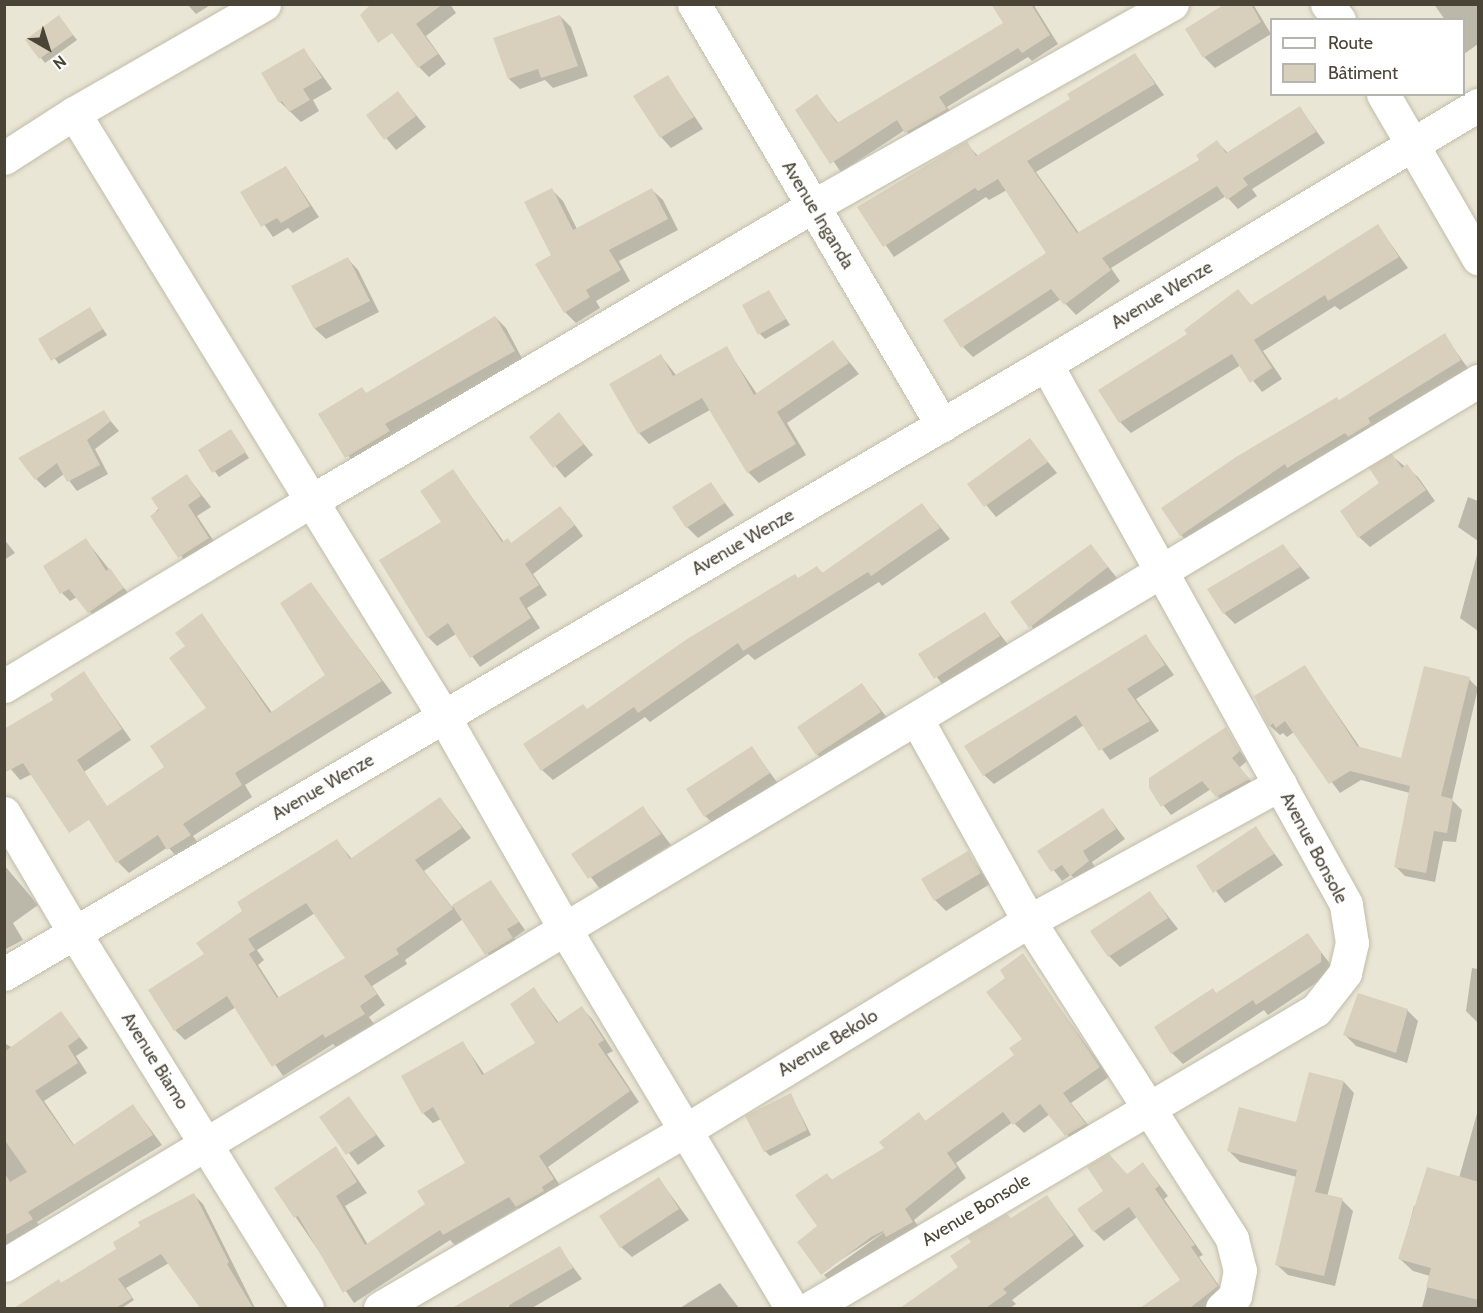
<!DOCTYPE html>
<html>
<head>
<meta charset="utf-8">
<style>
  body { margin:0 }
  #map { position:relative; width:1483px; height:1313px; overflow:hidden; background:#f5f3e8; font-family:Cabin,sans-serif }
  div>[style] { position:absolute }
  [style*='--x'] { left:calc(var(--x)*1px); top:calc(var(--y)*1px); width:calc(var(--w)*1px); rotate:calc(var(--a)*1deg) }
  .residential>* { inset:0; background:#eae6d5 }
  .shadow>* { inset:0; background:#0003 }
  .building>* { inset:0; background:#d8d0bc }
  .roads { filter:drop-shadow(0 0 2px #c2bca9) drop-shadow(0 0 2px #c2bca9) }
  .minor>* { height:33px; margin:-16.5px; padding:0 16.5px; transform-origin:16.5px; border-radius:16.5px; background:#fff }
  span { translate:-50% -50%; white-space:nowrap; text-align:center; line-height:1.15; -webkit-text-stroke:6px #fff; paint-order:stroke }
  .street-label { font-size:18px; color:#494436 }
  .frame { position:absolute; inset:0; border:6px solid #494436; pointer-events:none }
  .legend { position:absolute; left:1270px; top:18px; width:195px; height:78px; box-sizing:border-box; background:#fff; border:2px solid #b6b4af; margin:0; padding:8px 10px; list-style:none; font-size:18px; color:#494436 }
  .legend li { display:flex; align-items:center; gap:12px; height:30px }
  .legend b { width:30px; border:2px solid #b6b4af }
  .north { position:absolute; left:18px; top:18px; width:60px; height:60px; -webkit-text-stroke:4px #fff; paint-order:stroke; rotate:141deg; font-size:16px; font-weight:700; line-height:24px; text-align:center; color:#494436 }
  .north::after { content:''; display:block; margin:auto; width:21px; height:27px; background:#494436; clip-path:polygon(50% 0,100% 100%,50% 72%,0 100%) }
</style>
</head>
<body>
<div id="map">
  <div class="residential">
    <i style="clip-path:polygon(evenodd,5px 5px,1478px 5px,1478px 1308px,5px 1308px,5px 5px,1272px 20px,1464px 20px,1464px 94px,1272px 94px,1272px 20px)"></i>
  </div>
  <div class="shadow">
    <i style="clip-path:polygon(187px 4px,212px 4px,196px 14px)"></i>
    <i style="clip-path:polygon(396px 4px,450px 4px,456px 13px,426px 36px,446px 64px,429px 77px,418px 66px)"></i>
    <i style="clip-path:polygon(998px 4px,1033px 4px,1058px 44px,1032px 61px,1028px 57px,947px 107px,955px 119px,916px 141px,905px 130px,841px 172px,797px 110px,817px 96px,839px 124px,1005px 24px)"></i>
    <i style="clip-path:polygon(1228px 4px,1253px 4px,1271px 34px,1215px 68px,1204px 57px)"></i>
    <i style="clip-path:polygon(1434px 4px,1478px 4px,1478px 44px,1464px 54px,1464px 20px,1445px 20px)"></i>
    <i style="clip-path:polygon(560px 16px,571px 27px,588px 76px,553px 88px,545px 80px,520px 89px,509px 79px)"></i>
    <i style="clip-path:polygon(63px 22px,77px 40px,45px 63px,27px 40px)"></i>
    <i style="clip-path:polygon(304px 50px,332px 89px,313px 100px,319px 111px,301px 122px,280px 102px)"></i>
    <i style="clip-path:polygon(1135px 54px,1164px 95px,1036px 172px,1079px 233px,1201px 161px,1217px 142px,1228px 153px,1300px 108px,1325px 143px,1252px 189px,1257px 196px,1238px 209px,1226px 196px,1111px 268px,1120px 281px,1076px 315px,1061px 299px,973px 357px,963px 347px,1049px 253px,1007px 190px,989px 200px,986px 197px,894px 257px,859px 207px,966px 143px,978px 156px,1072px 100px)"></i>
    <i style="clip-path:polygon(668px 77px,703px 129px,671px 148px,661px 137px)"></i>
    <i style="clip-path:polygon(398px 93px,426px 127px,396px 150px,368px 116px)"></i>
    <i style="clip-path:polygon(286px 167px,319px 217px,293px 233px,288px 228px,273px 237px,242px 193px)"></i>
    <i style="clip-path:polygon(552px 190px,563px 201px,577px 229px,652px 190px,663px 200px,678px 230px,619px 261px,630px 281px,596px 301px,600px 308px,576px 323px,565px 312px,553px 256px)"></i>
    <i style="clip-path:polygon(1378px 226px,1408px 268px,1340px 310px,1335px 306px,1263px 351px,1282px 379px,1262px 392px,1241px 365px,1131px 433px,1120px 422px,1100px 391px,1190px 335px,1238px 291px,1252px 306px)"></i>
    <i style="clip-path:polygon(348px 259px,358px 270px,379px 312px,326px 339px,315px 329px)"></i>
    <i style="clip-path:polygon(769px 292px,790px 325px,765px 339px,760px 334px)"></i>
    <i style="clip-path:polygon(90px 309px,107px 335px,59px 364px,40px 340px)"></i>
    <i style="clip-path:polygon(495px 317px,506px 328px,524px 362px,357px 468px,320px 415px,362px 389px,367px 394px)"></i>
    <i style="clip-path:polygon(1444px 335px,1470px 371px,1192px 546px,1181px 535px,1340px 401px)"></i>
    <i style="clip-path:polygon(833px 342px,859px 374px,787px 423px,806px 455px,759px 483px,748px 472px,710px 410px,649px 444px,639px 433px,661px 356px,676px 375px,726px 348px,757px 394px)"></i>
    <i style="clip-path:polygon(103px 412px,119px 431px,95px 449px,108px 474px,77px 491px,64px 474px,45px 488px,36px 479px)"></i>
    <i style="clip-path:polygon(559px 414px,593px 455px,565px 478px,531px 437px)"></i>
    <i style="clip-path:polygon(231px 431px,249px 458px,219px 477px,200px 451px)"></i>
    <i style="clip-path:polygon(1030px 440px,1057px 473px,996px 517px,969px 484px)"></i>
    <i style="clip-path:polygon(1392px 456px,1418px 477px,1435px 501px,1370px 547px,1359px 537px)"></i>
    <i style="clip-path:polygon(453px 471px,504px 542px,508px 540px,512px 544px,569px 517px,583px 536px,533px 574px,547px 595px,527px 608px,540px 628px,480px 667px,456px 634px,437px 646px,428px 637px)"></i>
    <i style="clip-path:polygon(187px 476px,211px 507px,197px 516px,219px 549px,190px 568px,152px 516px)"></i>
    <i style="clip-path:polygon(711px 484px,734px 515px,698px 538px,687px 527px)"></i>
    <i style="clip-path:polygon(1468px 497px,1478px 501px,1478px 541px,1458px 527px)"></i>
    <i style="clip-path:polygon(922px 505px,950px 539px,882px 586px,879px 582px,755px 660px,748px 654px,650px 722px,645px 717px,553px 780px,542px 770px,587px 711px,817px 568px,824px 574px)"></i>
    <i style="clip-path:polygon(4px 539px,15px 553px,4px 560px)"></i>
    <i style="clip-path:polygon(86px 540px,131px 597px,98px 621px,77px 597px,70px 601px,62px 593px)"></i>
    <i style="clip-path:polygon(1091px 546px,1117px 578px,1041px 638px,1012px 603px)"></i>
    <i style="clip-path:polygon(1283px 546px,1310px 578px,1235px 624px,1224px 613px)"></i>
    <i style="clip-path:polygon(1478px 551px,1478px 631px,1460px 618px)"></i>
    <i style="clip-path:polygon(311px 584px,392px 693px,245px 785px,252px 797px,193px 836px,201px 847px,180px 860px,168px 847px,129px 873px,118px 862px,166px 767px,209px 708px,187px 647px,202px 615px,273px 714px,327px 675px)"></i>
    <i style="clip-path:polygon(984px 614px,1010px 647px,946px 689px,920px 655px)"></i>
    <i style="clip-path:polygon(1146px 636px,1174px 675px,1136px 699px,1159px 731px,1110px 760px,1084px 725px,994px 784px,984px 775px)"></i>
    <i style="clip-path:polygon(1305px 667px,1361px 749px,1403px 760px,1469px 679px,1478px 688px,1452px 800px,1462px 810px,1456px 842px,1443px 841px,1435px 882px,1405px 876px,1395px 866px,1410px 793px,1361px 780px,1340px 793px,1294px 732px,1287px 737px,1283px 733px,1280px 735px,1270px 726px)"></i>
    <i style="clip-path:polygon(84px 673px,131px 740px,50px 795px,32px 774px,20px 780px,4px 761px,55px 700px)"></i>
    <i style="clip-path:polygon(862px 685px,891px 723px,827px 765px,817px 754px)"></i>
    <i style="clip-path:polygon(1225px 730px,1247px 761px,1239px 768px,1257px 788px,1226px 805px,1211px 789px,1171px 815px,1150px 788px)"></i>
    <i style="clip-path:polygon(752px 748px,779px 785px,716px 826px,705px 816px)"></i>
    <i style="clip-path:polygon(evenodd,440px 798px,471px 838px,424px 871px,452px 907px,491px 882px,525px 930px,514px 938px,520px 946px,494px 962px,463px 919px,405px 960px,407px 964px,372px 986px,385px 1005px,369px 1017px,374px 1024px,336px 1047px,333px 1044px,283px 1076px,236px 1007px,185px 1040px,175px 1030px,206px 955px,245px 911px,337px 841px,352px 859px,440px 798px,315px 913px,348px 958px,279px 998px,258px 965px,264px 960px,257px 950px,315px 913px)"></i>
    <i style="clip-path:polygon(643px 808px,671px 845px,600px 889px,573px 854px)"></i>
    <i style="clip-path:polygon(1103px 810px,1125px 839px,1092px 862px,1098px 872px,1081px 885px,1071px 875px,1062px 881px,1040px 852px)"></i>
    <i style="clip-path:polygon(1255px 828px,1283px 865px,1225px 903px,1198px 867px)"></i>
    <i style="clip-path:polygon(968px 853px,990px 884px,946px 911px,935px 900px)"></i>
    <i style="clip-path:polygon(4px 865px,38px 905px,13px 923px,23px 940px,4px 950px)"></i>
    <i style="clip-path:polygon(1150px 893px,1178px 929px,1120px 967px,1109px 956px)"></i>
    <i style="clip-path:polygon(1307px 934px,1331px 965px,1331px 973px,1268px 1015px,1264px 1010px,1183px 1064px,1172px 1053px,1217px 994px)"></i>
    <i style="clip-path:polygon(1022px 955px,1109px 1077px,1071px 1103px,1095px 1134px,1076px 1145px,1050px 1114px,1024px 1133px,1013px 1122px,956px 1163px,966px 1178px,914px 1220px,922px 1232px,832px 1283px,824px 1275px,890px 1228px,822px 1272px,819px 1227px,827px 1175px,833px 1181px,886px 1149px,919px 1114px,926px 1122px,1016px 1055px,1024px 1039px,1007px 978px)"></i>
    <i style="clip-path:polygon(1478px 963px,1478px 1023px,1466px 1011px,1472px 968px,1477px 969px)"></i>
    <i style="clip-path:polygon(534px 989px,559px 1023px,582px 1008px,592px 1019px,613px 1051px,607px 1054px,639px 1102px,548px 1167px,563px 1190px,527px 1217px,518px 1208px,455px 1245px,450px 1240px,354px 1303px,276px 1188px,336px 1148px,367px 1193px,345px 1206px,368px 1245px,427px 1204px,467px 1164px,441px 1119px,433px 1123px,423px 1113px,463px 1043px,485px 1075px,537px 1043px)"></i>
    <i style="clip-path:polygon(1407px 1010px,1418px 1021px,1407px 1063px,1356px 1046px,1345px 1035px)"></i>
    <i style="clip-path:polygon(61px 1013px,88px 1048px,76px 1056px,87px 1073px,44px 1101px,74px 1145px,133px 1106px,162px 1145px,37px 1222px,41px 1230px,4px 1251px,4px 1043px,13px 1048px)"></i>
    <i style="clip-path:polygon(1310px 1074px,1344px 1082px,1354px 1093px,1327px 1197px,1342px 1200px,1353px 1211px,1335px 1286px,1288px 1275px,1277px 1265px,1297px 1177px,1240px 1162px,1229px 1151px,1297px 1123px)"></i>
    <i style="clip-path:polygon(791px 1095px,811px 1135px,770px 1156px,765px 1151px)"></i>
    <i style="clip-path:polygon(349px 1098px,385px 1146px,358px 1165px,321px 1117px)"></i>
    <i style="clip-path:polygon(1478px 1110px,1478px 1308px,1422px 1308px,1430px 1276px,1413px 1271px,1400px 1259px,1414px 1206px,1459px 1178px)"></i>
    <i style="clip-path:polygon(1143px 1164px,1168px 1196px,1164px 1199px,1203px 1255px,1199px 1257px,1226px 1296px,1210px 1308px,1149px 1308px,1147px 1306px,1182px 1281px,1137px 1217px,1104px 1241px,1094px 1231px,1128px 1175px)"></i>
    <i style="clip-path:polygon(659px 1179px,689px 1220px,632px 1257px,621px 1247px)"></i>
    <i style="clip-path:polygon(194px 1195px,203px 1204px,255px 1308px,202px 1308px,169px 1263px,126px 1288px,134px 1300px,122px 1308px,17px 1308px,119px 1250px)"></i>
    <i style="clip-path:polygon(1047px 1197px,1084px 1246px,1012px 1300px,1016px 1304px,1010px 1308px,988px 1308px,983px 1302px,973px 1308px,902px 1308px,960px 1268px,1011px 1220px)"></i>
    <i style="clip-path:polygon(559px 1248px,582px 1279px,532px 1308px,507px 1308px)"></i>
    <i style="clip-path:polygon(720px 1283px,739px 1308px,680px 1308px)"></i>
  </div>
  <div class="building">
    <i style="clip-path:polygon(371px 4px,443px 4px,416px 24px,438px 54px,418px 68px,392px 33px,378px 43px,360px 15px)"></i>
    <i style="clip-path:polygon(991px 4px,1031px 4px,1050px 35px,1022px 53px,1018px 48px,939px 97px,947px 109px,905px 133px,897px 120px,830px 164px,795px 110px,817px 94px,837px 123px,1003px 23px)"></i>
    <i style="clip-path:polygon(1225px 4px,1251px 4px,1261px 22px,1203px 58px,1185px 29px)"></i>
    <i style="clip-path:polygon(59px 15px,73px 35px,39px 59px,25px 40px)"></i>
    <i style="clip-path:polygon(560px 15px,578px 66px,541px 78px,538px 69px,508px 79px,493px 38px)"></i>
    <i style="clip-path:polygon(304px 48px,322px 78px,303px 89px,310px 100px,289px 112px,282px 101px,279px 103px,261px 73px)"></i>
    <i style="clip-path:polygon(1135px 53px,1155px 84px,1027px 161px,1077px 233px,1199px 160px,1196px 155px,1217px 140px,1226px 153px,1300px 106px,1316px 132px,1243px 178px,1248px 185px,1227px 200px,1217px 186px,1102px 258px,1111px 270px,1064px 305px,1051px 289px,961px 348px,943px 320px,1046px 253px,998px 179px,978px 191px,975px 188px,883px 247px,857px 207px,967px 141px,976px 156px,1070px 99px,1067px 94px)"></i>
    <i style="clip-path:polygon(668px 75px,694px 117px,660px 138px,633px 96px)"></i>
    <i style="clip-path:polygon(398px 91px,416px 116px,384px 140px,366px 115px)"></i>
    <i style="clip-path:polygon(286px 166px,310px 206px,281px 223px,277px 218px,261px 227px,240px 192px)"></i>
    <i style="clip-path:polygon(552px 188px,573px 230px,652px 188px,668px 219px,609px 250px,621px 270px,586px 290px,590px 297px,564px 313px,535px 264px,551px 255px,524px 202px)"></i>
    <i style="clip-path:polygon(1378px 224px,1399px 257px,1328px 301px,1325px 295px,1254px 340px,1272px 368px,1250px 383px,1232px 354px,1119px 423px,1098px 390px,1187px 334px,1184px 330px,1238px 289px,1251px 305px)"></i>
    <i style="clip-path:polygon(348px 257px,370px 301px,314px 329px,291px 286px)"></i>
    <i style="clip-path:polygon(769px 290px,786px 319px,758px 335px,742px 305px)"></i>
    <i style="clip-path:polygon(90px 307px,103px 329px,51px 361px,38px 339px)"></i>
    <i style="clip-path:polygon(495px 316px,515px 351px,385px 424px,390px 431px,345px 458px,318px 414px,362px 387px,366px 393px)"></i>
    <i style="clip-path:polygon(1445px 333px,1461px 360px,1368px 418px,1371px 423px,1348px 437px,1345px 433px,1287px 468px,1285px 464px,1180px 536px,1161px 508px,1236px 457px,1337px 397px,1339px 400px)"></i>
    <i style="clip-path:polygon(833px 340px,849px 363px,777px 412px,796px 444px,747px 473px,702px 398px,638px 434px,609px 384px,661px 354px,673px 376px,727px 346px,754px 395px)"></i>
    <i style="clip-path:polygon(104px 410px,111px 421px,87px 440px,100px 465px,67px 482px,57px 463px,35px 480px,18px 458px)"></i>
    <i style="clip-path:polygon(559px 412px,584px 444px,553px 468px,529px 437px)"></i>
    <i style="clip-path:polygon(231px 429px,246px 452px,212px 473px,198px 450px)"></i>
    <i style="clip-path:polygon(1030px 438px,1048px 462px,984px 507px,967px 484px)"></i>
    <i style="clip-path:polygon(1392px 454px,1402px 468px,1407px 464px,1426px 490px,1358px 538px,1340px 511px,1379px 483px,1369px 468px)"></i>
    <i style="clip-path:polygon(453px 469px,502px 542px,508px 538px,511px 543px,560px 506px,575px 525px,525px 564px,539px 585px,519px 598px,531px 618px,470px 658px,448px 623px,427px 638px,379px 560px,441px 522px,420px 491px)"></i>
    <i style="clip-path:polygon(187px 474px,201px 496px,188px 505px,209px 538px,178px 558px,150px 516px,159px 510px,151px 498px)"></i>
    <i style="clip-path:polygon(711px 482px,725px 503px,686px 528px,672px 507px)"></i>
    <i style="clip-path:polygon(922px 503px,940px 528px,871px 576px,868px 572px,743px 651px,738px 643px,638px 713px,634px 707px,541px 771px,523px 744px,583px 704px,587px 709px,687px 639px,795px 574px,798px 578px,817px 566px,822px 573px)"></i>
    <i style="clip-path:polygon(86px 538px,106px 571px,110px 568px,124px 588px,88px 613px,69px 589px,60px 594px,43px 566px)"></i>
    <i style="clip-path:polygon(1091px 544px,1108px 567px,1029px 628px,1010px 602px)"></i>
    <i style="clip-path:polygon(1283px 544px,1300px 567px,1223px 614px,1207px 589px)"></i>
    <i style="clip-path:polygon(311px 582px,382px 681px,235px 773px,242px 785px,183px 824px,191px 835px,167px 850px,158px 835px,116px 863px,89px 820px,69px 833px,23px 763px,4px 773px,4px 729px,53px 700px,50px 694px,84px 671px,122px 729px,77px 760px,107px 806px,164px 767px,150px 746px,206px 708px,169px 658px,185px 646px,175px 633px,202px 613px,270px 713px,325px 675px,280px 603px)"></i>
    <i style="clip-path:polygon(985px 612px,1000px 636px,934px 679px,918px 654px)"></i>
    <i style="clip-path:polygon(1146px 634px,1165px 665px,1127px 689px,1150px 721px,1099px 751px,1076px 715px,983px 776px,964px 746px)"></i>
    <i style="clip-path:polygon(1305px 665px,1357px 746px,1401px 758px,1424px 666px,1470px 677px,1441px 796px,1453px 799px,1447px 833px,1434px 831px,1426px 873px,1394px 867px,1410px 786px,1350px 771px,1329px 784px,1285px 721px,1276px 728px,1273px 723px,1269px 727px,1254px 696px)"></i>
    <i style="clip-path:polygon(862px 683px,881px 712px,816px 755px,797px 727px)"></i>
    <i style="clip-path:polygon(1226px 727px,1240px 751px,1232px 758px,1250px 779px,1216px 797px,1202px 781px,1161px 807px,1149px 788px,1149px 778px)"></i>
    <i style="clip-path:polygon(752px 746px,770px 773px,704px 817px,686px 789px)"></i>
    <i style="clip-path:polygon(evenodd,440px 797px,462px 828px,415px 860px,453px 909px,396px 949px,399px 954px,364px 976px,377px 994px,360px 1006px,365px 1014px,325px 1038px,323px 1034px,272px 1067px,227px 996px,174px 1031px,148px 990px,204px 954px,196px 943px,242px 911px,237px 902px,337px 839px,350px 859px,440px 797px,306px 903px,345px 958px,277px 998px,249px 954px,255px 950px,248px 939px,306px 903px)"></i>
    <i style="clip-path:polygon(643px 806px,661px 834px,588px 879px,571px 854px)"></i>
    <i style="clip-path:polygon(1103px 808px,1116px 829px,1083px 851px,1089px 861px,1070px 876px,1062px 865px,1051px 872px,1037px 851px)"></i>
    <i style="clip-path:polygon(1256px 826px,1274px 854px,1213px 893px,1196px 866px)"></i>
    <i style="clip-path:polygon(968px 851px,981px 873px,934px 901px,921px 879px)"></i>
    <i style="clip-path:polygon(491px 880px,519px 922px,507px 929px,513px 938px,485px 955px,452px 905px)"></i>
    <i style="clip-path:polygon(1150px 891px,1168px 918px,1108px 957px,1090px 931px)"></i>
    <i style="clip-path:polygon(1308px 933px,1321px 952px,1321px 962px,1256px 1005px,1253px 1000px,1171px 1054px,1154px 1027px,1213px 988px,1216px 993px)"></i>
    <i style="clip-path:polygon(1023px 953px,1100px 1067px,1063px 1093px,1086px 1124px,1065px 1136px,1040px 1104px,1013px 1125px,1003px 1112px,947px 1153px,957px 1167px,905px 1209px,913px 1222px,886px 1237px,883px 1231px,871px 1237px,821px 1275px,797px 1242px,817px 1226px,795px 1195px,827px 1173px,831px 1180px,884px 1148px,879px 1142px,919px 1112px,925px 1121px,1014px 1055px,1009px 1048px,1022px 1039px,986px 992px,1005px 978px,1000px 970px)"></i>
    <i style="clip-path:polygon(534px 987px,557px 1023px,582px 1006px,604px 1040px,598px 1044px,630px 1091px,539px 1156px,554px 1179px,542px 1187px,544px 1191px,516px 1207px,509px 1197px,443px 1235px,440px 1230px,343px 1293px,298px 1216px,294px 1218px,274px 1188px,336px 1146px,357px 1182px,336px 1196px,365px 1245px,425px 1204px,417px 1191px,465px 1163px,433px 1107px,422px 1114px,401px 1076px,463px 1041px,482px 1075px,535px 1043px,510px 1004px)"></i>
    <i style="clip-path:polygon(1358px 993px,1408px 1009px,1396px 1053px,1343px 1035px)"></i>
    <i style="clip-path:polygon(61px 1011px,80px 1037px,68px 1046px,78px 1063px,35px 1091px,73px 1145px,133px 1104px,153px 1135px,28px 1212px,33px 1219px,4px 1236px,4px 1172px,10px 1182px,27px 1172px,4px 1139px,4px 1052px)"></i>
    <i style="clip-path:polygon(1309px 1072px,1344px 1081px,1315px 1192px,1343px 1198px,1324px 1276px,1275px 1265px,1297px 1170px,1227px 1151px,1239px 1107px,1296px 1122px)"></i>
    <i style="clip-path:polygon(791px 1093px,807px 1130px,764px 1152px,745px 1116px)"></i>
    <i style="clip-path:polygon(349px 1096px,376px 1135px,346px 1155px,319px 1117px)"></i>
    <i style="clip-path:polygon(1109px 1154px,1127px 1174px,1143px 1162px,1159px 1186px,1155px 1189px,1195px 1245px,1191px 1247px,1218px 1286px,1190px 1308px,1140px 1308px,1180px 1280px,1129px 1207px,1093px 1232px,1077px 1209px,1103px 1191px,1087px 1167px)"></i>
    <i style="clip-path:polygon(1427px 1167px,1479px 1182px,1479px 1300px,1426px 1287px,1431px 1268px,1398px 1259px)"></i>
    <i style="clip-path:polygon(659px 1177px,679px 1209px,620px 1248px,599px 1216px)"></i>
    <i style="clip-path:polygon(194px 1193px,229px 1262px,227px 1264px,253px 1308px,200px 1308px,161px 1254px,118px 1279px,132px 1298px,116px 1308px,14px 1308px,59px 1279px,61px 1283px,116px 1249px,113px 1242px,140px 1226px,138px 1222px)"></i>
    <i style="clip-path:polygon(1047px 1195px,1074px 1235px,1003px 1289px,1007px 1293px,986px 1308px,900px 1308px,958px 1267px,950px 1256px,971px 1242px,967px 1237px,1007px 1214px,1011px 1218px)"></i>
    <i style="clip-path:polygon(560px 1246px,573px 1268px,504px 1308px,452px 1308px)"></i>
  </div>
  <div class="roads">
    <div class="minor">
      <i style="--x:694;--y:4;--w:489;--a:59.5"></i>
      <i style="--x:1327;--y:4;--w:20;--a:53"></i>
      <i style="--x:1383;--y:94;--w:190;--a:59.9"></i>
      <i style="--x:74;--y:113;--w:708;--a:58.51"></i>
      <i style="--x:444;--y:717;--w:246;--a:60.3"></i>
      <i style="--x:566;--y:931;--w:440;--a:59.1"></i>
      <i style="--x:4;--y:158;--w:83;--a:-32.7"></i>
      <i style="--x:74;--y:113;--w:219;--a:-29.8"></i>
      <i style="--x:4;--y:686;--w:358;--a:-31.1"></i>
      <i style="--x:311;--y:501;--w:582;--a:-30.44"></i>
      <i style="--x:813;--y:206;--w:412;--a:-29.4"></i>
      <i style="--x:917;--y:720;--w:230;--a:60.9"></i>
      <i style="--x:1029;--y:921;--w:377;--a:57.4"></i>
      <i style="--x:1232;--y:1239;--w:32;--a:76"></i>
      <i style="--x:1240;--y:1270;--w:26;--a:101"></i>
      <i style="--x:1235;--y:1296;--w:18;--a:137"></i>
      <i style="--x:4;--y:813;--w:138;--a:59.5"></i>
      <i style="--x:74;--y:932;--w:442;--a:58.2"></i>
      <i style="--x:4;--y:974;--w:1207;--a:-30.35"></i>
      <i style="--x:1046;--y:364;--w:504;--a:-30.94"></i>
      <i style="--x:4;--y:1265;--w:1719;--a:-30.95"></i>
      <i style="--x:380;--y:1308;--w:354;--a:-30.2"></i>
      <i style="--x:686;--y:1130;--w:402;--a:-31.4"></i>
      <i style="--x:1029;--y:921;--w:286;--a:-28.6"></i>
      <i style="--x:810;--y:1308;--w:587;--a:-30.5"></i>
      <i style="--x:1316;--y:1010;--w:47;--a:-51.9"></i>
      <i style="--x:1345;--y:973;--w:31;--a:-77"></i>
      <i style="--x:1352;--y:943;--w:39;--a:-99"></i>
      <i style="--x:1346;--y:904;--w:618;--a:-119.05"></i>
    </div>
  </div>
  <div class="street-label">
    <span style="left:818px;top:215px;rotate:59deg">Avenue Inganda</span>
    <span style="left:1162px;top:295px;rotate:-31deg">Avenue Wenze</span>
    <span style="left:743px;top:542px;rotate:-30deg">Avenue Wenze</span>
    <span style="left:323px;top:787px;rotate:-30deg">Avenue Wenze</span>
    <span style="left:1314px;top:848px;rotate:62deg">Avenue Bonsole</span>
    <span style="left:828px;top:1043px;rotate:-31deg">Avenue Bekolo</span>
    <span style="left:155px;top:1061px;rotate:58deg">Avenue Biamo</span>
    <span style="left:976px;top:1210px;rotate:-31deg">Avenue Bonsole</span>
  </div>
  <div class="frame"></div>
  <ul class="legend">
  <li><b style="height:8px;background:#fff"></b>Route</li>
  <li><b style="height:16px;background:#d8d0bc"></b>Bâtiment</li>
  </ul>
  <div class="north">N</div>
</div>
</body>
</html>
